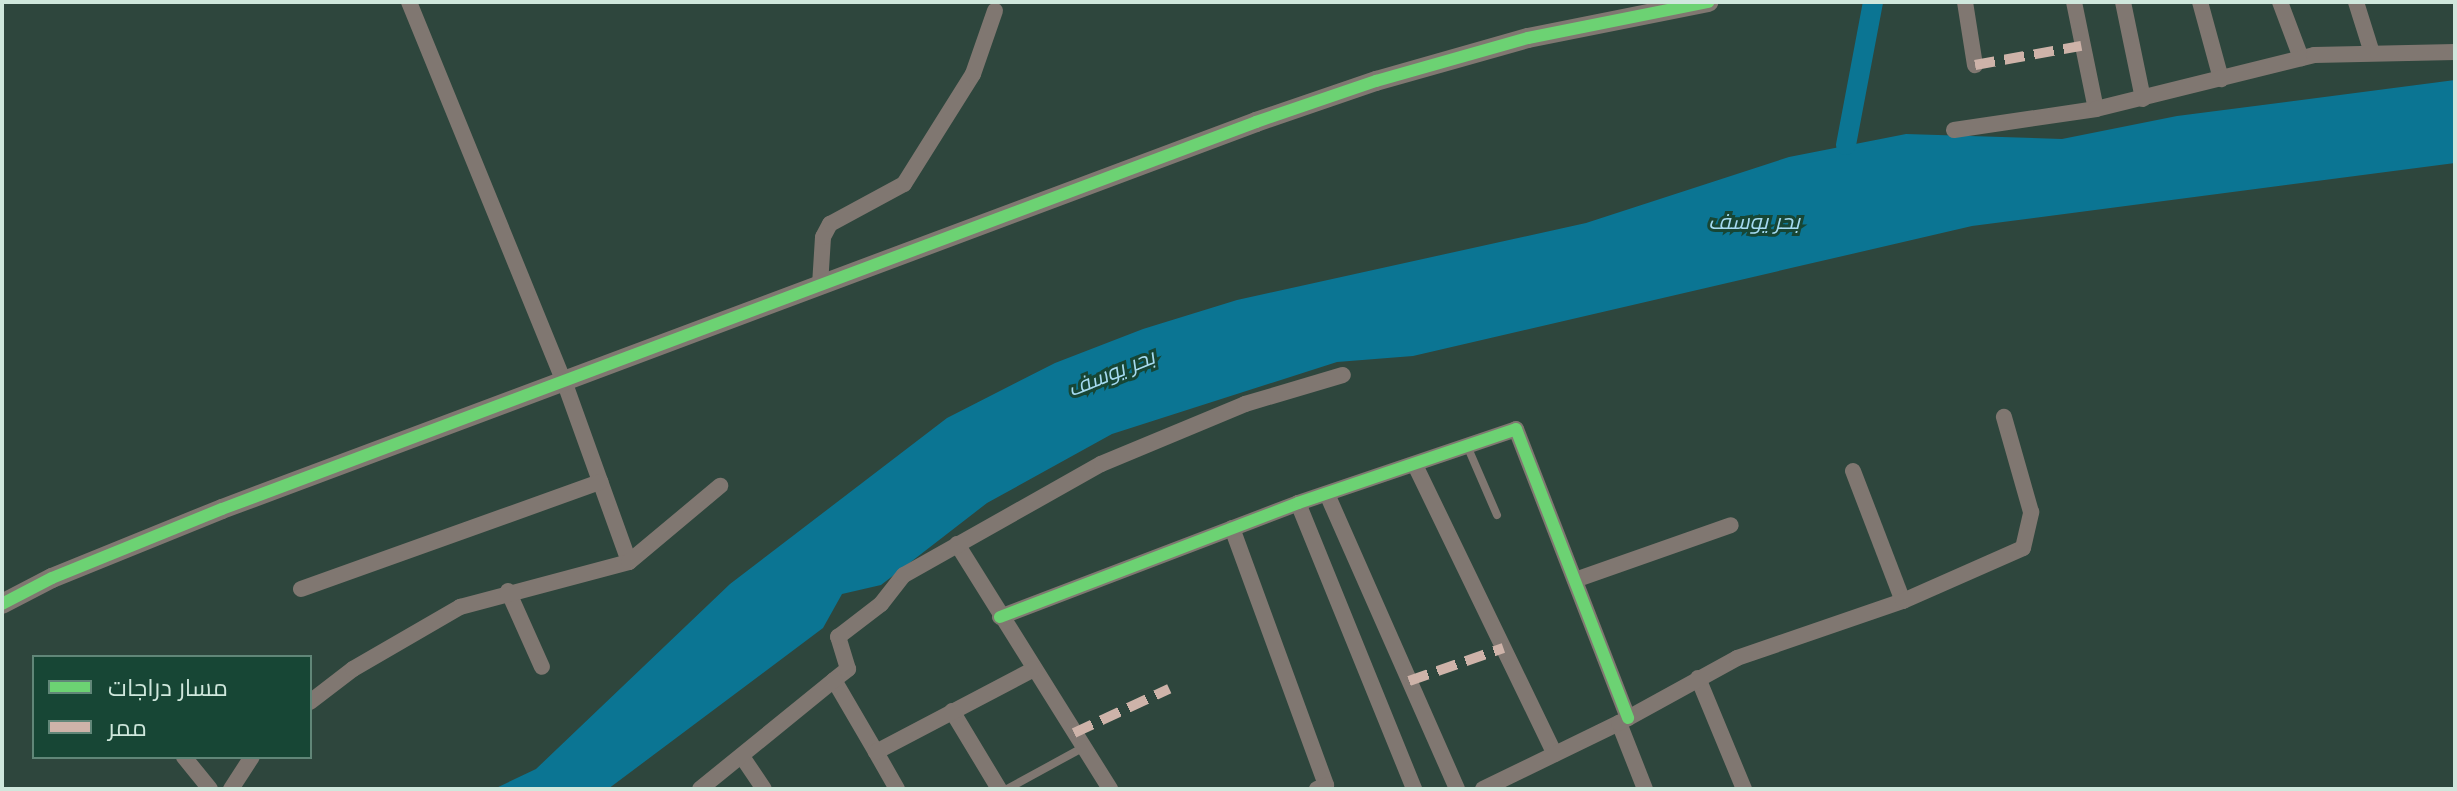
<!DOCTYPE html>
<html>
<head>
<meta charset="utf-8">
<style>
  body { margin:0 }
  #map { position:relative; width:2457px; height:791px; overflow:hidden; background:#2e463d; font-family:Arial,Cairo,sans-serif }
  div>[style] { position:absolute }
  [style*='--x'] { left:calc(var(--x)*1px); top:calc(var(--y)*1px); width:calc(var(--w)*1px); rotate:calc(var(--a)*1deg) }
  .water>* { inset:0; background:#0b7593 }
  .canal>* { height:20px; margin:-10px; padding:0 10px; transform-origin:10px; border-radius:10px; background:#0b7593 }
  .service>* { height:8px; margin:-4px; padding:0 4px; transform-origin:4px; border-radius:4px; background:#807771 }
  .minor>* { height:16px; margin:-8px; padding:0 8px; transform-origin:8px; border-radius:8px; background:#807771 }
  .tertiary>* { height:20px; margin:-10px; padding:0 10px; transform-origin:10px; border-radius:10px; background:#807771 }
  .quiet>* { height:10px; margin-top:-5px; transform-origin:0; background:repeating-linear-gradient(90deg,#ceb3a9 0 20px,transparent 0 30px) }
  .cycleway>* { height:12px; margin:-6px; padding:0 6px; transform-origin:6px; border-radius:6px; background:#6cd273 }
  span { translate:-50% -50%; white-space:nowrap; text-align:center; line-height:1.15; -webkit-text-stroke:6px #174635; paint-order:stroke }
  .water-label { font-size:22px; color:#a5daf0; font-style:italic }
  .frame { position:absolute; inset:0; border:4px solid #cfe7dc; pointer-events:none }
  .legend { position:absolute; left:32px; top:655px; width:280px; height:104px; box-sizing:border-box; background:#174635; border:2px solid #618678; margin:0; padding:10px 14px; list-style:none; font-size:24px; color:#cfe7dc }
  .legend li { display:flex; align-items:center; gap:16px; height:40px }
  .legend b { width:40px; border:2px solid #618678 }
</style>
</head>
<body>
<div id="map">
  <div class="water">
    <i style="clip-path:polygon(2455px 80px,2455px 163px,1972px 226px,1413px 356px,1337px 362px,1112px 434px,987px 503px,881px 585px,842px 594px,823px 628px,608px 789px,494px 789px,536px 769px,730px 584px,947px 418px,1055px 363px,1143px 329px,1237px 300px,1586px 223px,1789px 157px,1906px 134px,2062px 139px,2177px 116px)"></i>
  </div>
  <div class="canal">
    <i style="--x:1846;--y:145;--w:146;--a:-79.3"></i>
  </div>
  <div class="service">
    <i style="--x:1468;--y:448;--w:73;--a:66.6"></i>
    <i style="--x:1007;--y:789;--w:88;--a:-28.6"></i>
  </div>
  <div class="minor">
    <i style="--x:409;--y:2;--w:409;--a:67.8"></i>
    <i style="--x:564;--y:381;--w:192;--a:70.2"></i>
    <i style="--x:1965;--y:2;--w:64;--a:81"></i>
    <i style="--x:2074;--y:2;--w:109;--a:78.4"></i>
    <i style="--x:2123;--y:2;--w:99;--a:78.3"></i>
    <i style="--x:2200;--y:2;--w:80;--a:74.7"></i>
    <i style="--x:2280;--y:2;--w:60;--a:69.4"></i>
    <i style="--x:2356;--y:2;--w:50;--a:72.6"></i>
    <i style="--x:1954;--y:130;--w:144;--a:-8.4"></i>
    <i style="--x:2096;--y:109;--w:225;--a:-13.9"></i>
    <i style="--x:2314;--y:55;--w:141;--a:-1.2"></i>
    <i style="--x:820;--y:285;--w:48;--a:-86.4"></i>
    <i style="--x:823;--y:237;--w:15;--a:-62"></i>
    <i style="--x:830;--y:224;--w:84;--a:-28.4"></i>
    <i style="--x:904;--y:184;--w:130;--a:-57.9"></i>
    <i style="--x:973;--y:74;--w:67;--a:-70.8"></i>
    <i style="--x:1415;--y:465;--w:321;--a:64.2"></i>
    <i style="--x:1853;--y:471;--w:139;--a:69"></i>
    <i style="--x:1327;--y:494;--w:322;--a:66.2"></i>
    <i style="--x:1298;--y:503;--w:309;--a:67.9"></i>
    <i style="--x:1232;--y:528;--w:274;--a:69.9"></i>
    <i style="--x:1326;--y:785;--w:10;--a:156"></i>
    <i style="--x:957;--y:544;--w:289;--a:58"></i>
    <i style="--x:1575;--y:580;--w:165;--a:-19.4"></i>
    <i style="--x:301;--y:589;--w:318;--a:-19.7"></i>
    <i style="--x:508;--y:591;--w:83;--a:65.9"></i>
    <i style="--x:1000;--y:617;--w:319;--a:-20.9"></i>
    <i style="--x:1298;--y:503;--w:230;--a:-18.7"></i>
    <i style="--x:1516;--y:429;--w:310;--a:68.8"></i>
    <i style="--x:1698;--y:678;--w:120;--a:67.5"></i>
    <i style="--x:310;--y:702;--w:54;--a:-37.5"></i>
    <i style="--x:353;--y:669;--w:124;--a:-30.1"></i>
    <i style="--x:460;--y:607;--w:175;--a:-14.9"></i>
    <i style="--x:629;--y:562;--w:119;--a:-39.9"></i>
    <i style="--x:952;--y:711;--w:91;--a:58.9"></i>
    <i style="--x:1619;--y:723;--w:71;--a:68.5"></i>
    <i style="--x:876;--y:752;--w:83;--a:-120.3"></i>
    <i style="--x:834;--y:680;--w:18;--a:-38"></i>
    <i style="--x:848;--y:669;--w:34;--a:-107"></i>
    <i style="--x:838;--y:637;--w:54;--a:-37.5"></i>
    <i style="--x:881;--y:604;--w:37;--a:-52"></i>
    <i style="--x:904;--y:575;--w:226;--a:-29.4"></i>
    <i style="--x:1101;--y:464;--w:156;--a:-22.6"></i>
    <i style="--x:1245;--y:404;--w:102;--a:-16.5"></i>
    <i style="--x:184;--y:757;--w:41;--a:50.9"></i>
    <i style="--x:743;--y:758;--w:37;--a:56"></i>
    <i style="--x:231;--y:789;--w:38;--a:-57"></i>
    <i style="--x:700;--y:789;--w:173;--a:-39.1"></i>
    <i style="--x:897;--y:789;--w:43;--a:-119.6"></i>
    <i style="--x:876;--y:752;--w:178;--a:-27.7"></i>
    <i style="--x:1483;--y:789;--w:151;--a:-25.9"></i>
    <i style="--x:1619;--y:723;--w:135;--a:-28.8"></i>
    <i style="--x:1737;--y:658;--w:176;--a:-19"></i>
    <i style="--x:1903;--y:601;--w:131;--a:-23.8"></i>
    <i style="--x:2023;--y:548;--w:37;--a:-77"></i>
    <i style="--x:2031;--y:512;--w:99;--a:-105.9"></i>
  </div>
  <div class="tertiary">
    <i style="--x:2;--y:604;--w:56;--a:-27.5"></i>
    <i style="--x:52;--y:578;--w:183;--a:-22.1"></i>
    <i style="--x:222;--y:509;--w:1104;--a:-20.52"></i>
    <i style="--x:1256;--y:122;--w:127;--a:-18.9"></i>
    <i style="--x:1376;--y:81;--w:158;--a:-15.8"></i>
    <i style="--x:1528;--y:38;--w:184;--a:-11.3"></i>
  </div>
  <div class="quiet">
    <i style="--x:1975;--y:65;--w:108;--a:-10.2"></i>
    <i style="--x:1409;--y:681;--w:100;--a:-19.3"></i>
    <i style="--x:1074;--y:733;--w:105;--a:-24.9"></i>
  </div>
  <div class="cycleway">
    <i style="--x:2;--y:604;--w:56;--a:-27.5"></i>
    <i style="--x:52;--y:578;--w:183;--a:-22.1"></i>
    <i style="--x:222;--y:509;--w:1104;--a:-20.52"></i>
    <i style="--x:1256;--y:122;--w:127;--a:-18.9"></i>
    <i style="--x:1376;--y:81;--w:158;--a:-15.8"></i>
    <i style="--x:1528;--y:38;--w:184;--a:-11.3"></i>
    <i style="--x:1000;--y:617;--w:319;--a:-20.9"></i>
    <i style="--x:1298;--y:503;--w:230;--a:-18.7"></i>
    <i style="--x:1516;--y:429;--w:310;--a:68.8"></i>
  </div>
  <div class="water-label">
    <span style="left:1754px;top:222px">بحر يوسف</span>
    <span style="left:1111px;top:373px;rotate:-22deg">بحر يوسف</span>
  </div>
  <div class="frame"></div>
  <ul class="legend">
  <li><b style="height:10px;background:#6cd273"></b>مسار دراجات</li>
  <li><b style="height:10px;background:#ceb3a9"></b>ممر</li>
  </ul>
</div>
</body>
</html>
